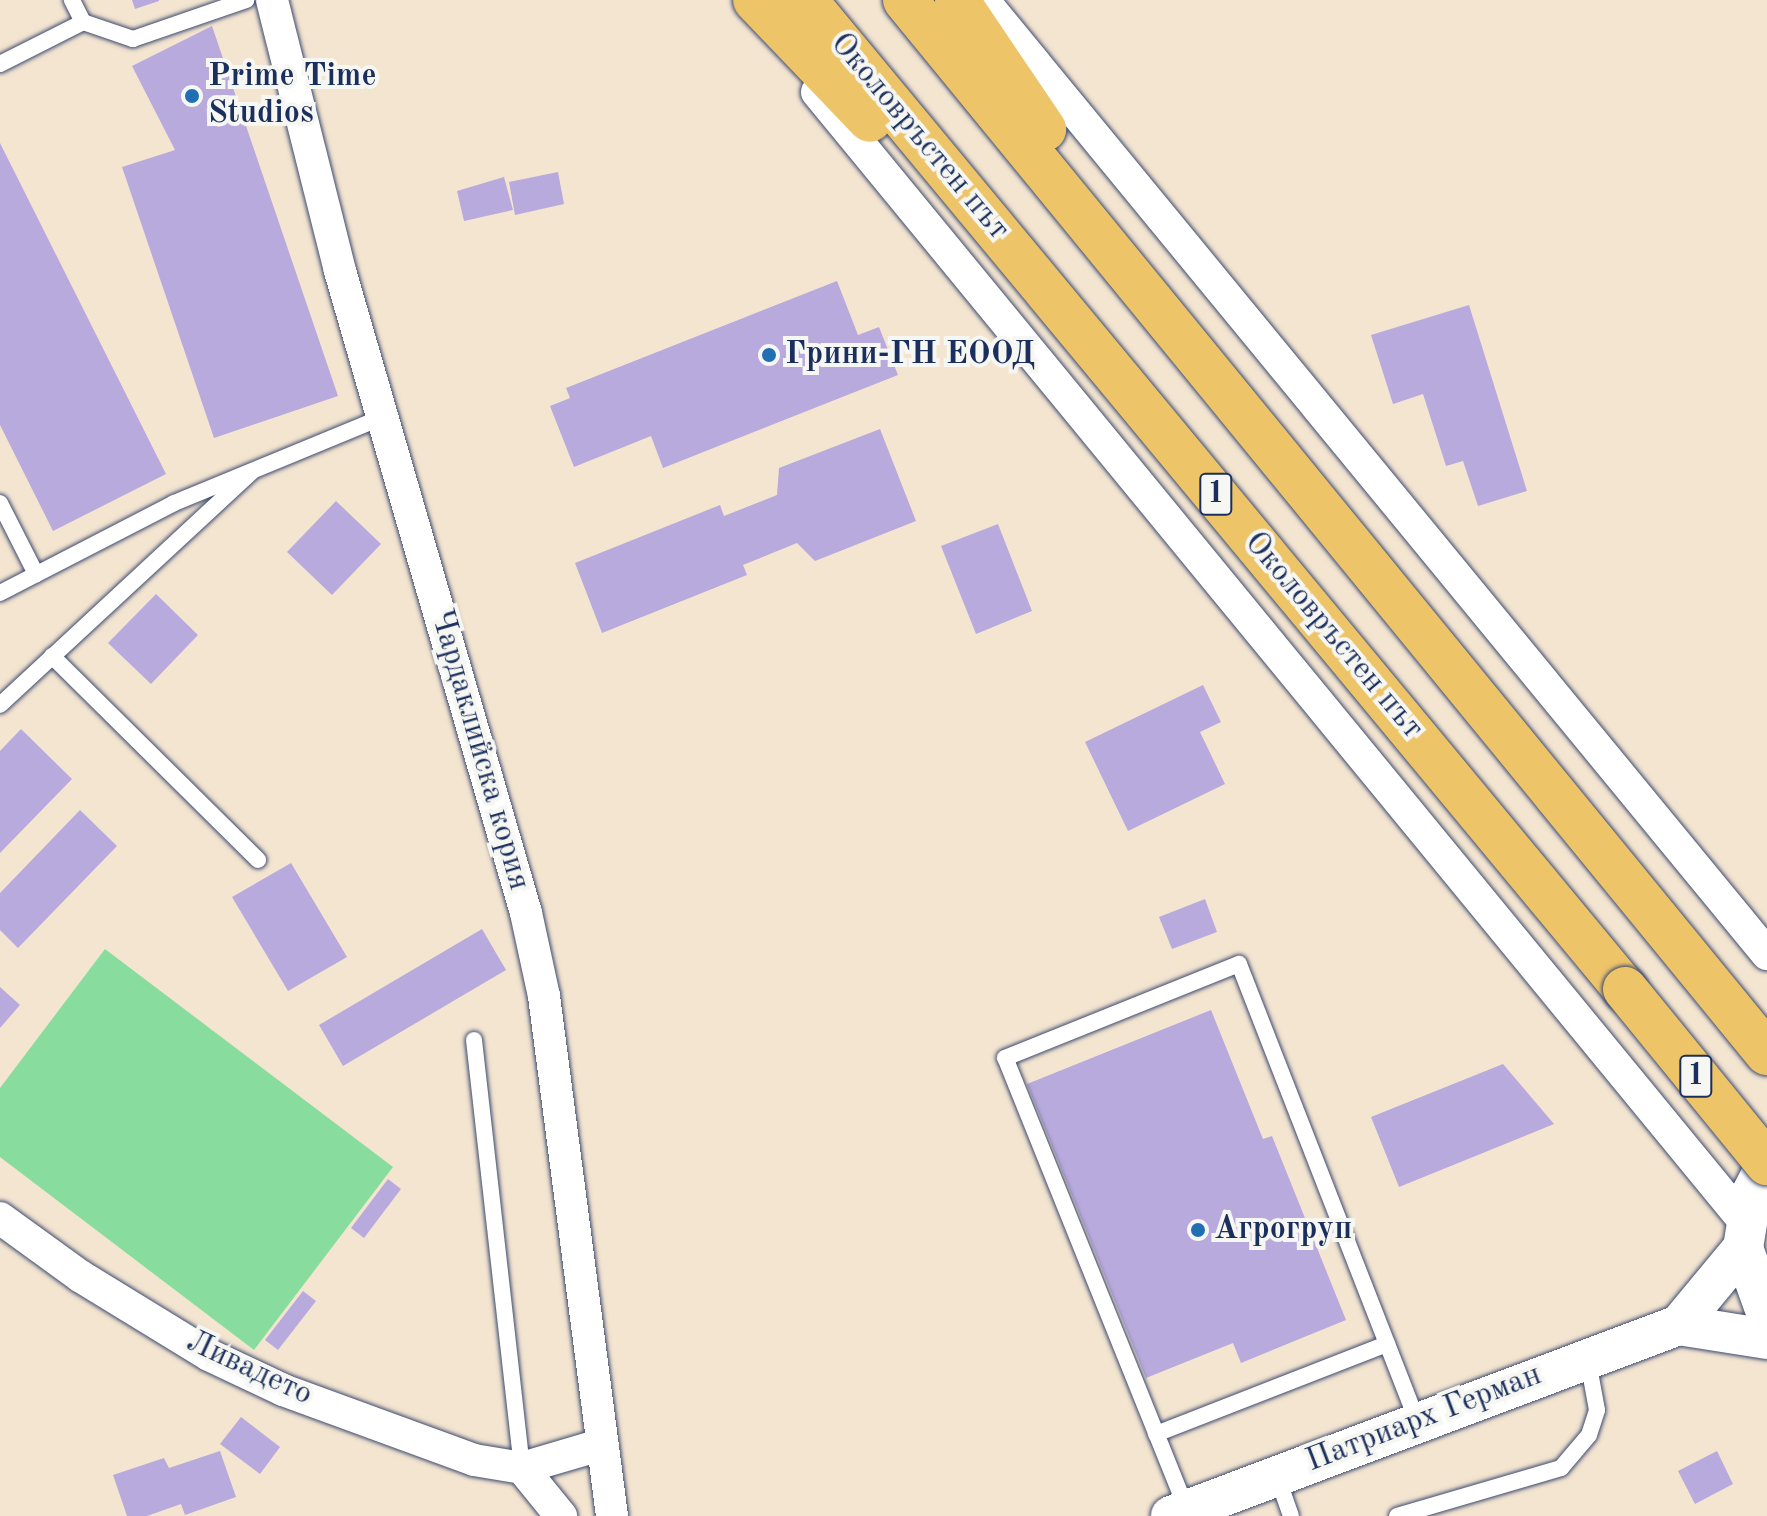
<!DOCTYPE html>
<html>
<head>
<meta charset="utf-8">
<style>
  body { margin:0 }
  #map { position:relative; width:1767px; height:1516px; overflow:hidden; background:#f4e5d1; font-family:"Old Standard TT",serif }
  div>[style] { position:absolute }
  [style*='--x'] { left:calc(var(--x)*1px); top:calc(var(--y)*1px); width:calc(var(--w)*1px); rotate:calc(var(--a)*1deg) }
  .green>* { inset:0; background:#88dc9e }
  .building>* { inset:0; background:#b8aadd }
  .roads { filter:drop-shadow(0 0 2px #3c4a6f) drop-shadow(0 0 2px #3c4a6f) }
  .service>* { height:16px; margin:-8px; padding:0 8px; transform-origin:8px; border-radius:8px; background:#fff }
  .minor>* { height:32px; margin:-16px; padding:0 16px; transform-origin:16px; border-radius:16px; background:#fff }
  .tertiary>* { height:40px; margin:-20px; padding:0 20px; transform-origin:20px; border-radius:20px; background:#fff }
  .trunk>* { height:44px; margin:-22px; padding:0 22px; transform-origin:22px; border-radius:22px; background:#eec469 }
  .bridges { filter:drop-shadow(0 0 2px #3c4a6f) drop-shadow(0 0 2px #3c4a6f) }
  .trunk-bridge>* { height:44px; margin:-22px; padding:0 22px; transform-origin:22px; border-radius:22px; background:#eec469 }
  .dots>* { width:22px; height:22px; translate:-50% -50%; box-sizing:border-box; border:4px solid #f6f6f2; border-radius:50% }
  span { translate:-50% -50%; white-space:nowrap; text-align:center; line-height:1.15; -webkit-text-stroke:8px #f6f6f2; paint-order:stroke }
  .shield-label span { padding:2px 6px; background:#f6f6f2; border:2px solid; border-radius:6px; -webkit-text-stroke-width:0 }
  .shield-label { font-size:30px; color:#1b2f5e; font-weight:700 }
  .poi-label { font-size:32px; color:#1b2f5e; font-weight:700 }
  .left { translate:0 -50%; text-align:left }
  .street-label { font-size:32px; color:#1b2f5e }
</style>
</head>
<body>
<div id="map">
  <div class="green">
    <i style="clip-path:polygon(105px 949px,393px 1167px,254px 1350px,0 1157px,0 1088px)"></i>
  </div>
  <div class="building">
    <i style="clip-path:polygon(132px 0,159px 0,159px 1px,135px 9px)"></i>
    <i style="clip-path:polygon(212px 26px,338px 396px,214px 438px,122px 167px,175px 150px,132px 66px)"></i>
    <i style="clip-path:polygon(0 143px,166px 474px,53px 531px,0 425px)"></i>
    <i style="clip-path:polygon(558px 172px,564px 204px,515px 215px,509px 182px)"></i>
    <i style="clip-path:polygon(504px 177px,513px 210px,464px 221px,457px 191px)"></i>
    <i style="clip-path:polygon(837px 281px,858px 335px,879px 327px,898px 375px,663px 468px,651px 436px,574px 467px,550px 406px,570px 398px,566px 388px)"></i>
    <i style="clip-path:polygon(1469px 305px,1527px 491px,1478px 506px,1463px 461px,1446px 466px,1423px 394px,1393px 404px,1371px 335px)"></i>
    <i style="clip-path:polygon(880px 429px,916px 521px,815px 561px,797px 543px,743px 565px,747px 575px,602px 633px,575px 563px,720px 505px,724px 516px,777px 495px,779px 468px)"></i>
    <i style="clip-path:polygon(336px 501px,381px 544px,332px 595px,287px 552px)"></i>
    <i style="clip-path:polygon(998px 524px,1032px 611px,976px 634px,941px 546px)"></i>
    <i style="clip-path:polygon(156px 594px,198px 635px,151px 684px,108px 643px)"></i>
    <i style="clip-path:polygon(1203px 685px,1221px 722px,1200px 732px,1225px 784px,1128px 831px,1085px 742px)"></i>
    <i style="clip-path:polygon(21px 729px,72px 779px,0 853px,0 751px)"></i>
    <i style="clip-path:polygon(80px 810px,117px 846px,18px 948px,0 930px,0 893px)"></i>
    <i style="clip-path:polygon(291px 863px,347px 957px,288px 991px,232px 897px)"></i>
    <i style="clip-path:polygon(1205px 899px,1217px 932px,1172px 949px,1159px 917px)"></i>
    <i style="clip-path:polygon(482px 929px,506px 970px,343px 1066px,319px 1025px)"></i>
    <i style="clip-path:polygon(0 987px,20px 1005px,0 1028px)"></i>
    <i style="clip-path:polygon(1211px 1010px,1263px 1139px,1272px 1136px,1346px 1320px,1241px 1363px,1233px 1343px,1146px 1378px,1027px 1084px)"></i>
    <i style="clip-path:polygon(1503px 1064px,1554px 1124px,1399px 1187px,1371px 1117px)"></i>
    <i style="clip-path:polygon(388px 1179px,401px 1189px,364px 1238px,351px 1228px)"></i>
    <i style="clip-path:polygon(303px 1291px,316px 1301px,278px 1350px,265px 1340px)"></i>
    <i style="clip-path:polygon(241px 1417px,280px 1447px,260px 1474px,220px 1444px)"></i>
    <i style="clip-path:polygon(220px 1451px,236px 1497px,185px 1515px,181px 1504px,147px 1516px,127px 1516px,113px 1475px,164px 1458px,169px 1468px)"></i>
    <i style="clip-path:polygon(1717px 1451px,1733px 1484px,1695px 1504px,1678px 1471px)"></i>
  </div>
  <div class="roads">
    <div class="service">
      <i style="--x:83;--y:22;--w:53;--a:18.8"></i>
      <i style="--x:133;--y:39;--w:120;--a:-19"></i>
      <i style="--x:0;--y:64;--w:93;--a:-26.8"></i>
      <i style="--x:83;--y:22;--w:25;--a:-117"></i>
      <i style="--x:0;--y:503;--w:80;--a:63.1"></i>
      <i style="--x:0;--y:593;--w:196;--a:-27.3"></i>
      <i style="--x:174;--y:503;--w:226;--a:-22.4"></i>
      <i style="--x:52;--y:656;--w:290;--a:44.7"></i>
      <i style="--x:0;--y:705;--w:343;--a:-42.8"></i>
      <i style="--x:474;--y:1040;--w:431;--a:83.6"></i>
      <i style="--x:1156;--y:1434;--w:248;--a:-21.3"></i>
      <i style="--x:1277;--y:1476;--w:42;--a:70.7"></i>
      <i style="--x:1187;--y:1510;--w:487;--a:-111.9"></i>
      <i style="--x:1005;--y:1058;--w:252;--a:-21.9"></i>
      <i style="--x:1239;--y:964;--w:490;--a:68.7"></i>
      <i style="--x:1397;--y:1516;--w:171;--a:-16.3"></i>
      <i style="--x:1561;--y:1468;--w:43;--a:-49.7"></i>
      <i style="--x:1589;--y:1435;--w:26;--a:-72"></i>
      <i style="--x:1597;--y:1410;--w:50;--a:-100.4"></i>
    </div>
    <div class="minor">
      <i style="--x:272;--y:0;--w:279;--a:75.9"></i>
      <i style="--x:340;--y:271;--w:668;--a:73.84"></i>
      <i style="--x:526;--y:913;--w:85;--a:77.8"></i>
      <i style="--x:544;--y:996;--w:524;--a:82.55"></i>
      <i style="--x:983;--y:0;--w:1235;--a:50.59"></i>
      <i style="--x:817;--y:92;--w:1462;--a:50.61"></i>
      <i style="--x:0;--y:1218;--w:99;--a:35.9"></i>
      <i style="--x:80;--y:1276;--w:151;--a:31.5"></i>
      <i style="--x:209;--y:1355;--w:82;--a:25.3"></i>
      <i style="--x:283;--y:1390;--w:203;--a:20.1"></i>
      <i style="--x:474;--y:1460;--w:49;--a:9.5"></i>
      <i style="--x:522;--y:1468;--w:62;--a:50.9"></i>
      <i style="--x:522;--y:1468;--w:81;--a:-16.4"></i>
    </div>
    <div class="tertiary">
      <i style="--x:1767;--y:1163;--w:34;--a:117"></i>
      <i style="--x:1752;--y:1193;--w:56;--a:99.3"></i>
      <i style="--x:1743;--y:1248;--w:71;--a:70.3"></i>
      <i style="--x:1679;--y:1325;--w:100;--a:-50.3"></i>
      <i style="--x:1171;--y:1516;--w:543;--a:-20.61"></i>
      <i style="--x:1679;--y:1325;--w:89;--a:9"></i>
    </div>
    <div class="trunk">
      <i style="--x:755;--y:0;--w:166;--a:46.2"></i>
      <i style="--x:805;--y:0;--w:1285;--a:50.34"></i>
      <i style="--x:905;--y:0;--w:1361;--a:50.7"></i>
      <i style="--x:957;--y:0;--w:156;--a:56"></i>
    </div>
  </div>
  <div class="bridges">
    <div class="trunk-bridge">
      <i style="--x:1625;--y:989;--w:225;--a:50.8"></i>
    </div>
  </div>
  <div class="dots">
    <i style="left:192px;top:96px;background:#1f6fb2"></i>
    <i style="left:769px;top:355px;background:#1f6fb2"></i>
    <i style="left:1198px;top:1230px;background:#1f6fb2"></i>
  </div>
  <div class="shield-label">
    <span style="left:1216px;top:494px">1</span>
    <span style="left:1696px;top:1076px">1</span>
  </div>
  <div class="poi-label">
    <span class="left" style="left:208px;top:96px">Prime Time<br>Studios</span>
    <span class="left" style="left:785px;top:355px">Грини-ГН ЕООД</span>
    <span class="left" style="left:1214px;top:1230px">Агрогруп</span>
  </div>
  <div class="street-label">
    <span style="left:919px;top:137px;rotate:50deg">Околовръстен път</span>
    <span style="left:1333px;top:636px;rotate:50deg">Околовръстен път</span>
    <span style="left:479px;top:750px;rotate:74deg">Чардаклийска кория</span>
    <span style="left:249px;top:1369px;rotate:25deg">Ливадето</span>
    <span style="left:1424px;top:1419px;rotate:-21deg">Патриарх Герман</span>
  </div>
</div>
</body>
</html>
